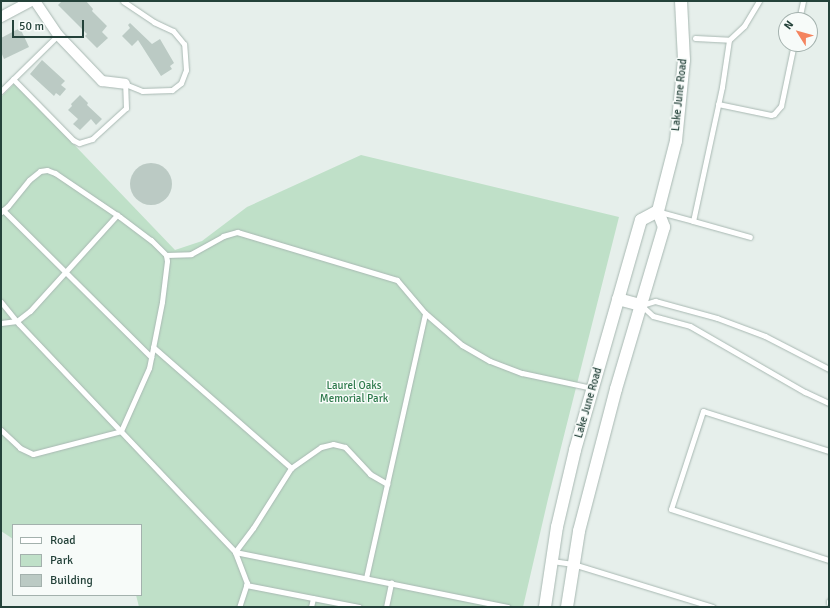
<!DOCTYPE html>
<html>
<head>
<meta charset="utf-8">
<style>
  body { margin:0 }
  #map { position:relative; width:830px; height:608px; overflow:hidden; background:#e6efeb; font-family:Signika,sans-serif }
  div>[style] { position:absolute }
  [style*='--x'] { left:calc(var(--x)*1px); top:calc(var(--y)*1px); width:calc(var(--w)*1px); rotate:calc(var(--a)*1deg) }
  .green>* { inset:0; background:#bfe0c8 }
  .building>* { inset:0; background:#bbcac4 }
  .round { border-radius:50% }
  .roads { filter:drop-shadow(0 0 1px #a8b8b2) drop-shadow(0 0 1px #a8b8b2) }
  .lane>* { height:5px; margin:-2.5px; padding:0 2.5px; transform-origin:2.5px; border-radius:2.5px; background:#fff }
  .street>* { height:10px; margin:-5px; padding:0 5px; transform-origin:5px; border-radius:5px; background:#fff }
  .secondary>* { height:12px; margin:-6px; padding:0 6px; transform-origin:6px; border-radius:6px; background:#fff }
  span { translate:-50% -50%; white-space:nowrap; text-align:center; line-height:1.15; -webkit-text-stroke:3px #f7fbf9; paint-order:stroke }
  .street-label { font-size:11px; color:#24423a }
  .park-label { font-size:11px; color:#2d7a4b }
  .frame { position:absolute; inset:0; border:2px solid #24423a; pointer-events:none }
  .legend { position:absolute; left:12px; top:524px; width:130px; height:72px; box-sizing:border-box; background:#f7fbf9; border:1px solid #a3b1ad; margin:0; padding:5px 7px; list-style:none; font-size:12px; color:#24423a }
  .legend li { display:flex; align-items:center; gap:8px; height:20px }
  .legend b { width:20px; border:1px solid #a3b1ad }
  .north { position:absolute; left:778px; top:12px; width:40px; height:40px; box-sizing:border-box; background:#f7fbf9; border:1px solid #a3b1ad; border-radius:50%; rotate:307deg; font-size:11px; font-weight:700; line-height:16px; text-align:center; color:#24423a }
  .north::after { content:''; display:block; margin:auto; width:14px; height:18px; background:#f4845f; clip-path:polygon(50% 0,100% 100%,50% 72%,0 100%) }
  .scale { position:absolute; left:12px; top:20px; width:72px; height:18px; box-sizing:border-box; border:2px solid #24423a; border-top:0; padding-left:5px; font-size:12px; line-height:14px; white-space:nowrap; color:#24423a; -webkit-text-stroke:3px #f7fbf9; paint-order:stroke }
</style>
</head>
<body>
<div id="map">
  <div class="green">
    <i style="clip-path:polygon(15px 83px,175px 250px,202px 241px,247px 207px,361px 155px,619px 217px,548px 499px,523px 607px,139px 607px,136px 595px,141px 595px,141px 525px,13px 525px,13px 539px,1px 531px,1px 97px)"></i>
  </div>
  <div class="building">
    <i style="clip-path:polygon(62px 1px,86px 1px,93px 9px,92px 11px,107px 26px,102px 32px,108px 38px,97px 48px,85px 36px,87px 34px,58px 5px)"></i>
    <i style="clip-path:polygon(130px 23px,152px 44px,160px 39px,174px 63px,170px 66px,172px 69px,161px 76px,138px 40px,132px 46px,122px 36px,130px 28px,128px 25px)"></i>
    <i style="clip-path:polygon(20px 28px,29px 47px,4px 59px,1px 52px,1px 38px)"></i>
    <i style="clip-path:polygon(42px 60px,65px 81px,61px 85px,66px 89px,60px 96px,56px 93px,54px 96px,30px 74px)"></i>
    <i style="clip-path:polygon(80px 95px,88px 103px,87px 105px,102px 119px,96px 125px,91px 119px,80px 130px,73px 124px,78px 119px,68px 110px,72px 106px,71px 104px)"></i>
    <i class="round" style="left:130px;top:163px;width:42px;height:42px"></i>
  </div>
  <div class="roads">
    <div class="lane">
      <i style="--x:799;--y:20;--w:19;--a:-78"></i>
      <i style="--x:695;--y:38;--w:34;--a:3"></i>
      <i style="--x:729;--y:40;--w:48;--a:98.5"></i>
      <i style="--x:722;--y:87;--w:137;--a:102.2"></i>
      <i style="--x:693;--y:221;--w:59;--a:15.7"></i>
      <i style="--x:729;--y:40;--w:21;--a:-43"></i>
      <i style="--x:744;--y:26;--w:29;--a:-59"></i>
      <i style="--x:13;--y:79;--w:86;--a:45.5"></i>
      <i style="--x:73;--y:140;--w:7;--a:27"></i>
      <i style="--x:79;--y:143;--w:14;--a:-17"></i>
      <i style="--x:92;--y:139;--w:46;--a:-42.4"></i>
      <i style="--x:126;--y:108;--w:24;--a:-92"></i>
      <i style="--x:125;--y:84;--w:18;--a:22"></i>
      <i style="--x:142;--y:91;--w:30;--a:-2"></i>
      <i style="--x:172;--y:90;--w:11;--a:-38"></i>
      <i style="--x:181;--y:83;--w:14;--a:-69"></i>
      <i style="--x:186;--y:70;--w:26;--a:-94"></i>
      <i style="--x:184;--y:44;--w:17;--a:-130"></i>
      <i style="--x:173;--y:31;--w:21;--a:-155"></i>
      <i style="--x:154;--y:22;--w:37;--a:-146"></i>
      <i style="--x:1;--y:91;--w:80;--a:-44.5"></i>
      <i style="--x:718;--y:104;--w:54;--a:11.7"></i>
      <i style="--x:771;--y:115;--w:3;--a:-18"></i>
      <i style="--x:774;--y:114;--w:11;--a:-49"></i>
      <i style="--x:781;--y:106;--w:63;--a:-78.2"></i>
      <i style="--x:3;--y:210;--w:209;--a:44.8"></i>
      <i style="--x:1;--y:212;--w:9;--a:-41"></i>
      <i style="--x:8;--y:206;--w:33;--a:-51"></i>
      <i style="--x:29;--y:180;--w:14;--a:-39"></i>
      <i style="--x:40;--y:171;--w:7;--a:-8"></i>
      <i style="--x:47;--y:170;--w:9;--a:21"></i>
      <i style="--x:55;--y:173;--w:78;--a:34.1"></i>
      <i style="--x:120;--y:217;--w:39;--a:37"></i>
      <i style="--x:151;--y:240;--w:21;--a:45"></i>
      <i style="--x:166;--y:255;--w:6;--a:81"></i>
      <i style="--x:167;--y:261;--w:41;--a:97"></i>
      <i style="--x:162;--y:302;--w:67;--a:101.1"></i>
      <i style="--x:149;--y:368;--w:69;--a:114"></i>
      <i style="--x:660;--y:212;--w:34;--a:15"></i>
      <i style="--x:166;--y:255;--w:25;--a:-2"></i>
      <i style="--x:191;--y:254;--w:37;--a:-29"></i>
      <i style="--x:223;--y:236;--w:15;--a:-16"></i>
      <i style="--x:237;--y:232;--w:167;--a:16.7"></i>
      <i style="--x:397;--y:280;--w:43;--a:49.7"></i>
      <i style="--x:1;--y:302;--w:28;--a:51"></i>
      <i style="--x:19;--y:324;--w:314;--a:46.5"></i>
      <i style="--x:235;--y:552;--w:33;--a:69"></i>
      <i style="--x:247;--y:583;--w:25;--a:108"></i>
      <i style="--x:641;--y:305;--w:16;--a:43"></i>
      <i style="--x:653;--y:316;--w:38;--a:15"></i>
      <i style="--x:690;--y:326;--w:133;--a:29.9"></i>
      <i style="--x:805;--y:392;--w:26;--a:25"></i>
      <i style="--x:642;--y:305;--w:14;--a:-17"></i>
      <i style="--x:655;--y:301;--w:64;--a:15.3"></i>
      <i style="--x:717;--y:318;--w:51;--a:20.6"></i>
      <i style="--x:765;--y:336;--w:72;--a:27.3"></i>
      <i style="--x:1;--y:323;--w:16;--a:-7"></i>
      <i style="--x:17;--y:321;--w:16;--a:-38"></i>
      <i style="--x:30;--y:311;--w:130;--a:-47.8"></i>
      <i style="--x:153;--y:347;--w:184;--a:41.2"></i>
      <i style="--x:291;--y:468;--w:37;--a:-35"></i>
      <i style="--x:321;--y:447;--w:12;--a:-14"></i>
      <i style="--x:333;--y:444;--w:12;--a:14"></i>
      <i style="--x:345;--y:447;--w:37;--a:47"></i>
      <i style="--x:370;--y:474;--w:20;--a:30"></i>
      <i style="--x:1;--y:430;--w:26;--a:43"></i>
      <i style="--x:20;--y:448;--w:14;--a:25"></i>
      <i style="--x:33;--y:454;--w:91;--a:-14.6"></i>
      <i style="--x:829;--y:451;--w:132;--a:-162.4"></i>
      <i style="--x:703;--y:411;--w:103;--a:108.1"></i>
      <i style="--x:671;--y:509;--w:166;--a:17.9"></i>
      <i style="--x:291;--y:468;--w:71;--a:122.3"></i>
      <i style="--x:253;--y:528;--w:30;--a:127"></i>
      <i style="--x:235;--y:552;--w:278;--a:11.4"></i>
      <i style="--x:552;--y:561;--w:21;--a:8"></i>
      <i style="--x:573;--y:564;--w:146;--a:17.1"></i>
      <i style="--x:366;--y:578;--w:271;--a:-77.4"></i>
      <i style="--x:425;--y:313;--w:49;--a:40.9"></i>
      <i style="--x:462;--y:345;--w:32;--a:30"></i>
      <i style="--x:490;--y:361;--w:34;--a:21"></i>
      <i style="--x:522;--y:373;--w:72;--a:12.1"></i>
      <i style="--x:246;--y:585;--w:115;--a:11"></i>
      <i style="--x:829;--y:601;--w:2;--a:90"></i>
      <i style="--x:311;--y:607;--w:9;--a:-77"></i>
      <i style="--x:386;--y:607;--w:25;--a:-78"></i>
    </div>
    <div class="street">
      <i style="--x:35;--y:1;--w:41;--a:55.9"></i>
      <i style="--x:58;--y:35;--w:64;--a:46.3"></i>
      <i style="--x:102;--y:81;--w:23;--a:7"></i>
      <i style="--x:1;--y:17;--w:34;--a:-28"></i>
    </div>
    <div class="secondary">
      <i style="--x:618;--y:299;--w:24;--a:15"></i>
      <i style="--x:545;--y:607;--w:81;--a:-81.5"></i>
      <i style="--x:557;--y:527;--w:79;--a:-76.8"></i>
      <i style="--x:575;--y:450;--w:239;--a:-74"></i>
      <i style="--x:641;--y:220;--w:19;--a:-28"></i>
      <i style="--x:567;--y:607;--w:77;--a:-81"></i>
      <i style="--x:579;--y:531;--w:147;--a:-75.4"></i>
      <i style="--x:616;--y:389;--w:169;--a:-73.5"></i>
      <i style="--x:664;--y:227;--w:17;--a:-111"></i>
      <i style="--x:658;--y:211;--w:72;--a:-75.6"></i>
      <i style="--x:676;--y:141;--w:81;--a:-84.4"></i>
      <i style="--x:684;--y:60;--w:59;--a:-92.9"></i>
    </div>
  </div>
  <div class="street-label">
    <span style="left:680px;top:95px;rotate:-84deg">Lake June Road</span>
    <span style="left:589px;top:403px;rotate:-74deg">Lake June Road</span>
  </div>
  <div class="park-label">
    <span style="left:354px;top:393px">Laurel Oaks<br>Memorial Park</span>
  </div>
  <div class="frame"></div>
  <ul class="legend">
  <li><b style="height:5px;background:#fff"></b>Road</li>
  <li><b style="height:11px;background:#bfe0c8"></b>Park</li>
  <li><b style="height:11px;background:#bbcac4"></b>Building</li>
  </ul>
  <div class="north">N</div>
  <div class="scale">50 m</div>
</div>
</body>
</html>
